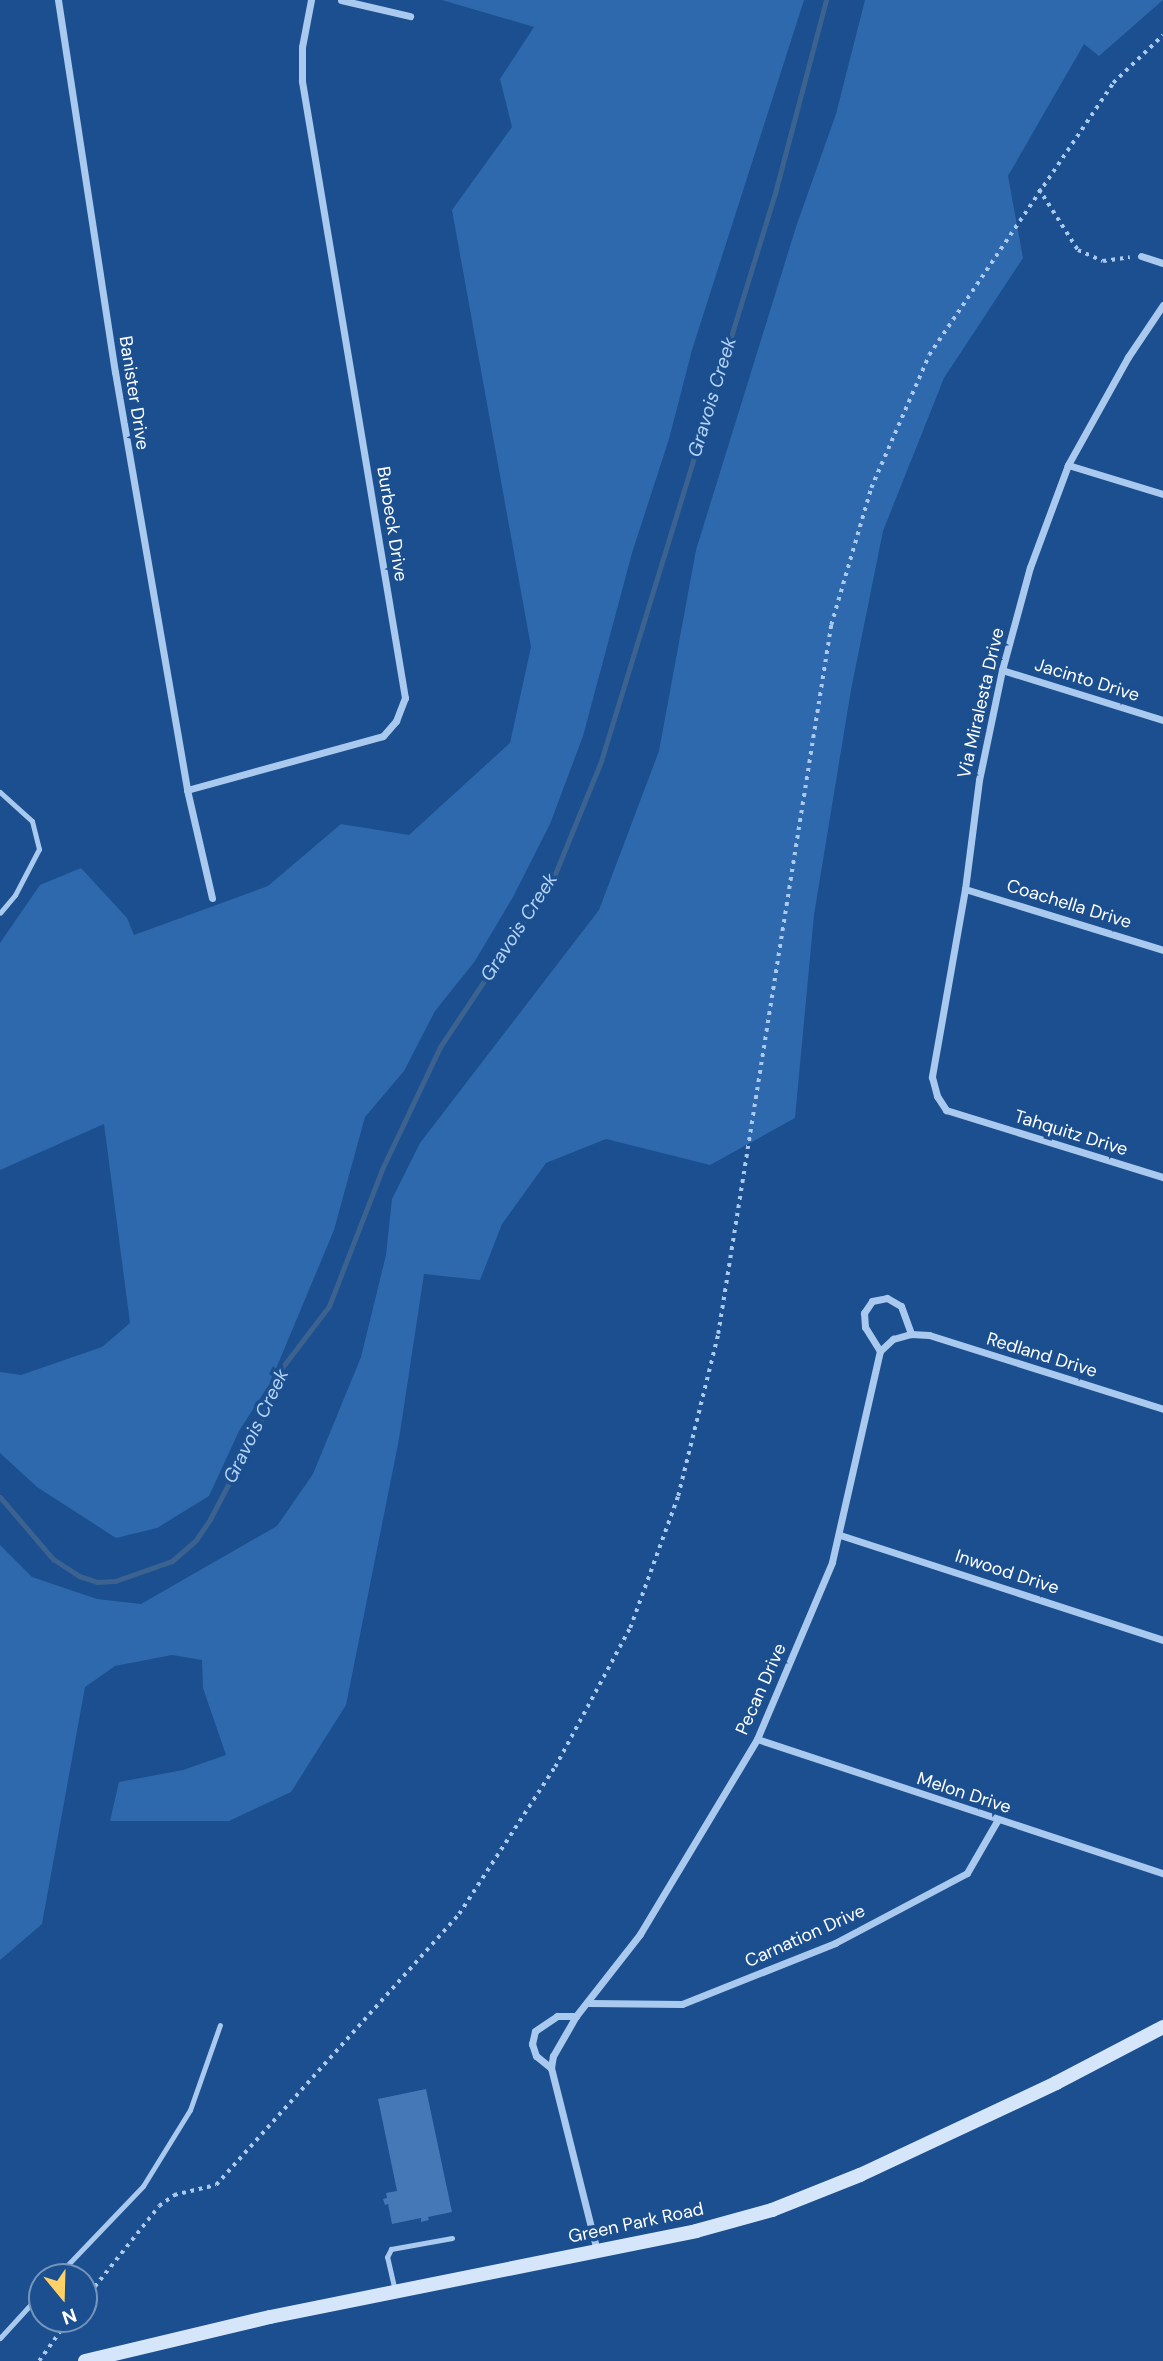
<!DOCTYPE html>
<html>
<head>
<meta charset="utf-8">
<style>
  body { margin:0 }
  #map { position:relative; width:1163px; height:2361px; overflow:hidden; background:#1b4f8f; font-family:"DM Sans",sans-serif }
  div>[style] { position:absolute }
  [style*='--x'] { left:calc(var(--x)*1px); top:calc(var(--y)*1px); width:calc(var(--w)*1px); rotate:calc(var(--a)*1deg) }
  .green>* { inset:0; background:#2e69ad }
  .stream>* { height:5px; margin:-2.5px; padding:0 2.5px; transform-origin:2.5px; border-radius:2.5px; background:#3c6290 }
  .building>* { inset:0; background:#4478b7 }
  .path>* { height:3.5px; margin-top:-1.75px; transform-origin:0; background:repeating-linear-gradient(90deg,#a9c9ee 0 3.5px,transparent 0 8.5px) }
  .lane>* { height:5px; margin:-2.5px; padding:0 2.5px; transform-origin:2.5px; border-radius:2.5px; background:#a9c9ee }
  .street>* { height:7px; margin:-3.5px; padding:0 3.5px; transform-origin:3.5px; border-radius:3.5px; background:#a9c9ee }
  .secondary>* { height:14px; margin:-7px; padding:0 7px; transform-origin:7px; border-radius:7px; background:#d6e6fa }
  span { translate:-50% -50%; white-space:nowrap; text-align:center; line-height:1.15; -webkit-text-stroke:7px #1b4f8f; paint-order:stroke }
  .street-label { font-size:18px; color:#fff }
  .water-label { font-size:19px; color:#b5d3f5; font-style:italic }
  .north { position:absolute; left:28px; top:2263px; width:70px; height:70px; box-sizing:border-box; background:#1b4f8f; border:2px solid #7695bc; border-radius:50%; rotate:161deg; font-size:19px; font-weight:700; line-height:28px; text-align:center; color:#fff }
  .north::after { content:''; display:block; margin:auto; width:24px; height:32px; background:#ffd166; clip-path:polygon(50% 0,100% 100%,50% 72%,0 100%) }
</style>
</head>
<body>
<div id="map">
  <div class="green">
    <i style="clip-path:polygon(442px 0,804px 0,692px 350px,669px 439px,632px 553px,583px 736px,550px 824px,513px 897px,475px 961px,435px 1011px,404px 1071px,365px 1117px,334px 1230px,293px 1328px,270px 1383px,239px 1431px,209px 1496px,157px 1528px,116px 1538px,37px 1487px,0 1453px,0 1372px,21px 1375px,102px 1347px,130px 1323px,104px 1124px,0 1170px,0 943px,40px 885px,81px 868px,127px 918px,134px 935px,268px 886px,341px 824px,409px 835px,510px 743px,531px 647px,452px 210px,512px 127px,500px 79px,534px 27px)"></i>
    <i style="clip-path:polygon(865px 0,1163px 0,1099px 56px,1084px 44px,1008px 176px,1023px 258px,944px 378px,883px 531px,851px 690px,814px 915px,795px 1118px,710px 1165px,606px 1139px,546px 1163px,502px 1224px,480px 1280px,424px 1274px,399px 1439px,346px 1705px,291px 1792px,229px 1821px,110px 1821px,119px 1782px,183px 1770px,226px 1755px,203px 1688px,202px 1660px,172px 1655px,115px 1666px,85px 1687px,42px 1924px,0 1960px,0 1545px,32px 1577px,97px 1599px,141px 1604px,277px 1526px,313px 1474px,361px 1357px,386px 1255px,392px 1199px,420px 1143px,599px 910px,659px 751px,696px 550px,796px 227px,836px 114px)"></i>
  </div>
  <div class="stream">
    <i style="--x:0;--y:1497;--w:82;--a:49.5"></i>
    <i style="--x:53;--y:1559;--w:31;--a:33"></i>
    <i style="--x:79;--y:1576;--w:19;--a:18"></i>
    <i style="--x:97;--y:1582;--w:18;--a:-3"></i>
    <i style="--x:115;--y:1581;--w:60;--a:-19.3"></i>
    <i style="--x:172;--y:1561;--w:32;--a:-41"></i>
    <i style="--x:196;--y:1540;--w:25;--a:-56"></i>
    <i style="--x:210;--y:1519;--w:103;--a:-62.2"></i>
    <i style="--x:258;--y:1428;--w:63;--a:-68.7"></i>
    <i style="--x:281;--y:1369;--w:79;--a:-52.7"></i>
    <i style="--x:329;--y:1306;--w:149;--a:-68.8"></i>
    <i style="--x:383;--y:1167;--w:133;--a:-64.6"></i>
    <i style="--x:440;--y:1047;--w:208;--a:-56.4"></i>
    <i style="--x:555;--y:874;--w:122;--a:-67.8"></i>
    <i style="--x:601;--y:761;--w:594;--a:-72.97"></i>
    <i style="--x:775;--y:193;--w:200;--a:-75.2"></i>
  </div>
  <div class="building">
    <i style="clip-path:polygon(426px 2089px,452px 2212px,428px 2217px,429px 2220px,421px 2222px,421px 2218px,392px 2224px,388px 2204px,385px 2205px,383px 2199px,387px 2198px,386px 2193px,397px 2191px,378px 2099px)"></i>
  </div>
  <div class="path">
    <i style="--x:1039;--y:189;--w:72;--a:57.4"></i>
    <i style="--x:1078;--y:250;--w:27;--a:24"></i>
    <i style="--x:1103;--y:261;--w:27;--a:-8"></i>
    <i style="--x:84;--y:2300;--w:120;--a:-51.4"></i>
    <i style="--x:159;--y:2206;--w:19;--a:-36"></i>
    <i style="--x:174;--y:2195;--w:43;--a:-13.4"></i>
    <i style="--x:216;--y:2185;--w:364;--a:-48.1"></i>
    <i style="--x:459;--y:1914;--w:176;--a:-56.9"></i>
    <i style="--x:555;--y:1767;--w:158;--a:-61.7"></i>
    <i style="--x:630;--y:1628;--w:140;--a:-70"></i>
    <i style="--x:678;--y:1496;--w:167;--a:-76.1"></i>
    <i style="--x:718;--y:1334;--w:718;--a:-80.94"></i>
    <i style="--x:831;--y:625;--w:143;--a:-73.7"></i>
    <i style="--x:871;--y:488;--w:145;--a:-66.4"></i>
    <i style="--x:929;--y:355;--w:328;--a:-55.9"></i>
    <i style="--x:1113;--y:83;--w:69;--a:-43.8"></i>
    <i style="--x:39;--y:2361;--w:52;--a:-54.5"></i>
  </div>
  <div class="lane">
    <i style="--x:0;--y:792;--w:43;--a:42.2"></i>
    <i style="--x:32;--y:821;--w:29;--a:76"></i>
    <i style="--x:39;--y:849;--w:52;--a:117.6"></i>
    <i style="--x:15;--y:895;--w:23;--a:130"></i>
    <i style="--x:56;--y:2277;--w:126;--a:-46.3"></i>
    <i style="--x:143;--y:2186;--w:89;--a:-58.3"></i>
    <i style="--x:190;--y:2110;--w:90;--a:-70.6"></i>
    <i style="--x:395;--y:2291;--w:35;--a:-103"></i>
    <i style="--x:387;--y:2257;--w:9;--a:-63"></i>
    <i style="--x:391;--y:2249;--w:62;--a:-10.2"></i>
    <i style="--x:0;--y:2338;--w:62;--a:-47.6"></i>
  </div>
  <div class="street">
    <i style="--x:58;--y:0;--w:376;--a:81.3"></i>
    <i style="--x:115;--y:372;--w:424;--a:80.2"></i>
    <i style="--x:341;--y:0;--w:71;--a:13.1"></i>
    <i style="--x:1141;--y:256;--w:23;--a:18"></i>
    <i style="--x:1163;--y:305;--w:63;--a:123.9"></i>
    <i style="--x:1128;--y:357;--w:124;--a:119.1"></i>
    <i style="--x:1068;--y:465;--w:109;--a:110.4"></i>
    <i style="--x:1030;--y:567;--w:107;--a:105.2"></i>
    <i style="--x:1002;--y:670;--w:112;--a:101.8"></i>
    <i style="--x:979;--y:780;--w:110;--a:97.3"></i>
    <i style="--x:965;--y:889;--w:191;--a:100"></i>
    <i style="--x:932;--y:1077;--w:20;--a:75"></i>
    <i style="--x:937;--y:1096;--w:17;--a:57"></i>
    <i style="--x:946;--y:1110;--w:227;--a:17.2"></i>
    <i style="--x:1068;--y:465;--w:99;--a:17"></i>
    <i style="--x:1002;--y:670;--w:169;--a:17.3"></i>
    <i style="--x:965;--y:889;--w:207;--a:17.1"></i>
    <i style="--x:212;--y:898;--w:111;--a:-103"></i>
    <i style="--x:187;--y:790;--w:203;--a:-15.4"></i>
    <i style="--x:383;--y:736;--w:20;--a:-49"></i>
    <i style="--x:396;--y:721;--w:25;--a:-69"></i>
    <i style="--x:405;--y:698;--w:626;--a:-99.48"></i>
    <i style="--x:302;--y:81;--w:34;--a:-90"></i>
    <i style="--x:302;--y:47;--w:48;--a:-79.2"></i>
    <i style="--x:880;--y:1351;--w:28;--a:-122"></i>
    <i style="--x:865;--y:1327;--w:14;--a:-94"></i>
    <i style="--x:864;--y:1313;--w:14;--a:-56"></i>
    <i style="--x:872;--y:1301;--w:15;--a:-11"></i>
    <i style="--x:887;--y:1298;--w:16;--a:30"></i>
    <i style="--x:901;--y:1306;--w:30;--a:70"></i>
    <i style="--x:840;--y:1535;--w:340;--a:18"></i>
    <i style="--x:757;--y:1739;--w:428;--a:18.3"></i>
    <i style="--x:589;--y:2003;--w:93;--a:0.6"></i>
    <i style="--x:682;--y:2004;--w:165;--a:-21.7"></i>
    <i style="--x:835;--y:1943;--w:149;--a:-27.9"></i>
    <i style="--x:967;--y:1873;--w:60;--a:-60"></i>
    <i style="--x:551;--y:2068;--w:19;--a:-141"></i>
    <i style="--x:536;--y:2056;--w:13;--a:-108"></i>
    <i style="--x:532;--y:2044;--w:13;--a:-77"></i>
    <i style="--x:535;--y:2031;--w:27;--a:-34"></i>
    <i style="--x:557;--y:2016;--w:19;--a:0"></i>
    <i style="--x:597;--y:2251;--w:189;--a:-104.1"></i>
    <i style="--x:551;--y:2068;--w:12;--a:-81"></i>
    <i style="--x:553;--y:2056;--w:46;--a:-60.1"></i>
    <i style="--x:576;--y:2016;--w:104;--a:-52"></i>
    <i style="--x:640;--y:1934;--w:227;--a:-59"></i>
    <i style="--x:757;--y:1739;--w:192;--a:-67"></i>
    <i style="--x:832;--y:1562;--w:216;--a:-77.2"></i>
    <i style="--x:880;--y:1351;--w:18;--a:-43"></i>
    <i style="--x:893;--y:1339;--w:19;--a:-16"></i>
    <i style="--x:911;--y:1334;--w:18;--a:3"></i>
    <i style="--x:929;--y:1335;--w:245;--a:17.5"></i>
  </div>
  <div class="secondary">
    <i style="--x:85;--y:2361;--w:190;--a:-13.4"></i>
    <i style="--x:270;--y:2317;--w:435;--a:-11.4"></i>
    <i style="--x:696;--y:2231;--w:79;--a:-15.4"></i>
    <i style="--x:772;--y:2210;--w:95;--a:-21.7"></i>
    <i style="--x:860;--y:2175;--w:217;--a:-25.1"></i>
    <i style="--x:1056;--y:2083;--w:121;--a:-27.6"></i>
  </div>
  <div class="street-label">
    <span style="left:134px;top:393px;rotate:81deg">Banister Drive</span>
    <span style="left:392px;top:524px;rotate:81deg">Burbeck Drive</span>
    <span style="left:1087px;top:680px;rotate:17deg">Jacinto Drive</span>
    <span style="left:981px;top:703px;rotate:-77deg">Via Miralesta Drive</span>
    <span style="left:1069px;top:904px;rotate:17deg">Coachella Drive</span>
    <span style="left:1071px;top:1133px;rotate:17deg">Tahquitz Drive</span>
    <span style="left:1042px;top:1355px;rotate:17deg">Redland Drive</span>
    <span style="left:1007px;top:1572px;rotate:18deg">Inwood Drive</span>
    <span style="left:761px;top:1689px;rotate:-66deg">Pecan Drive</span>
    <span style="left:964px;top:1793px;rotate:18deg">Melon Drive</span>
    <span style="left:805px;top:1936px;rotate:-24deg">Carnation Drive</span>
    <span style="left:636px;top:2223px;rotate:-12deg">Green Park Road</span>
  </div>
  <div class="water-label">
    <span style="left:712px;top:397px;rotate:-73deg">Gravois Creek</span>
    <span style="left:519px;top:927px;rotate:-57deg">Gravois Creek</span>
    <span style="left:256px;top:1426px;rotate:-64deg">Gravois Creek</span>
  </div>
  <div class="north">N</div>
</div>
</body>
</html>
